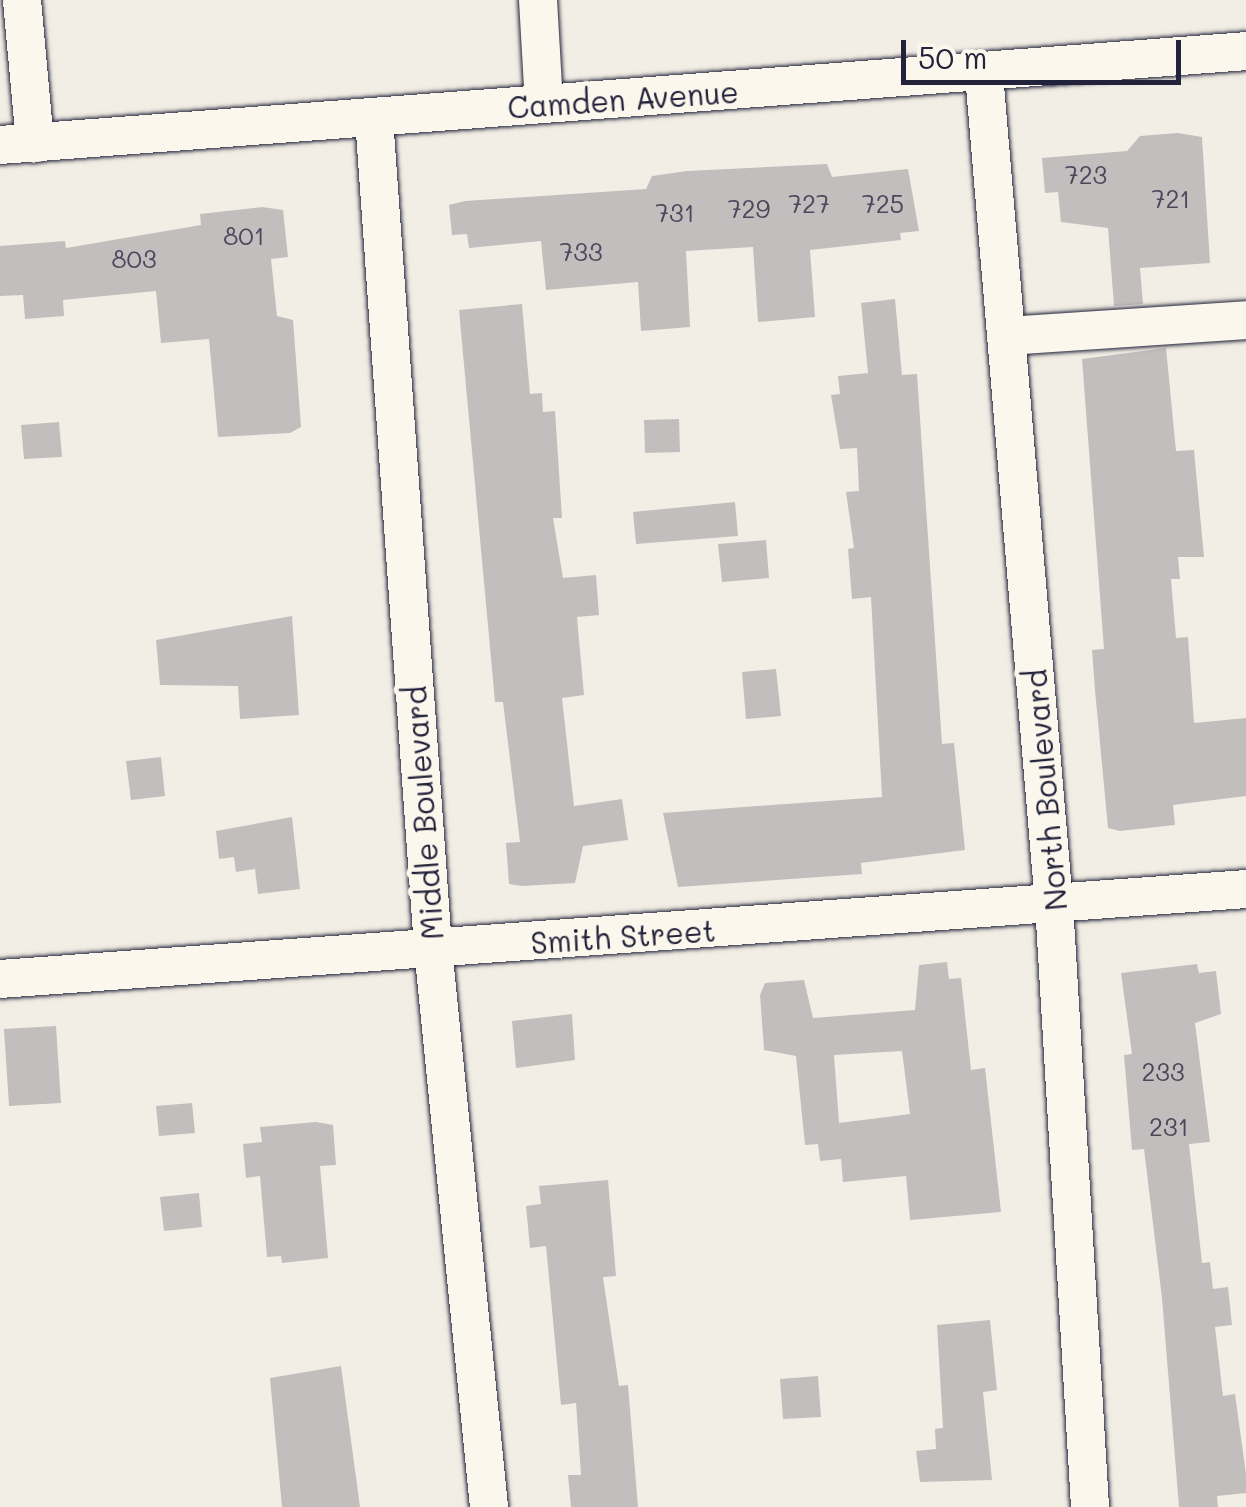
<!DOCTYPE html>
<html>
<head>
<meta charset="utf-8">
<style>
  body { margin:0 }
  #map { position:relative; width:1246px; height:1507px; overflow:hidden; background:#f2eee5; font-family:Mali,sans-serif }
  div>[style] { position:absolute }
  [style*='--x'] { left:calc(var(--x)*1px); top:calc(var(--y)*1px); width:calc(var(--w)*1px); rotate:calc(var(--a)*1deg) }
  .building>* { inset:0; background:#c2bebe }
  .roads { filter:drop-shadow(0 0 2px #22223b) drop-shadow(0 0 2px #22223b) }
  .minor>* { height:38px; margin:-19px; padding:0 19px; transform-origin:19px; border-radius:19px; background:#fbf7ec }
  span { translate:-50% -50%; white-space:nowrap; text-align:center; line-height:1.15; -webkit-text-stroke:10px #fbf7ec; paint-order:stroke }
  .number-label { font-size:25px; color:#4a495c }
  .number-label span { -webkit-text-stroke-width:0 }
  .street-label { font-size:30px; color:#22223b }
  .scale { position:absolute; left:901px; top:40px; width:280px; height:45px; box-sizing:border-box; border:5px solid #22223b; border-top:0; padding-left:12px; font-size:30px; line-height:35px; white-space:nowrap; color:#22223b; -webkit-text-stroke:8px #fbf7ec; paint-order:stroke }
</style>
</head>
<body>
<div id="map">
  <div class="building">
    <i style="clip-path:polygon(1178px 133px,1202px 137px,1210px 263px,1140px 268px,1143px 304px,1114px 306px,1108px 228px,1061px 222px,1058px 192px,1045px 193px,1042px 158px,1127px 151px,1140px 136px)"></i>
    <i style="clip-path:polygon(827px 164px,832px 177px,908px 169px,919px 231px,900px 233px,901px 240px,810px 250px,815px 317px,758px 322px,753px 247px,686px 251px,690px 327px,641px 331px,638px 282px,546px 290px,541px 241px,469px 248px,467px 234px,452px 235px,449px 205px,465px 201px,646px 189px,652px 176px,687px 171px)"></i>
    <i style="clip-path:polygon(262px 207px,283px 210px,288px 257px,271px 259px,277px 316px,293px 320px,301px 427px,290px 433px,218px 437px,209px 339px,161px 343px,156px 291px,63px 300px,64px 316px,25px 319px,23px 295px,0 296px,0 246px,65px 241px,66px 248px,201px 225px,200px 214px)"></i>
    <i style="clip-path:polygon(895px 299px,902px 375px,917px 374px,942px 744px,954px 743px,965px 850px,861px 863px,862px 874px,678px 887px,663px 813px,882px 797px,871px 597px,852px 599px,848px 549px,854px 548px,846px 492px,859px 491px,857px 448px,840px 449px,831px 395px,840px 394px,838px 376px,868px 373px,861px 303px)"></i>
    <i style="clip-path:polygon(522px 304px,530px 394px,542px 393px,543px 412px,555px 411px,562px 518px,553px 518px,563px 578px,596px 575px,599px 615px,577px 617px,584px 695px,562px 698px,574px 806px,622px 799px,628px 840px,583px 846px,575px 883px,522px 886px,509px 884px,506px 843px,520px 842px,503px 702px,495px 702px,459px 310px)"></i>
    <i style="clip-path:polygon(1166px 348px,1176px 451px,1194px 450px,1204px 557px,1178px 557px,1180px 579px,1171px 579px,1176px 638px,1188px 637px,1194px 723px,1246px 718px,1246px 796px,1173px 805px,1175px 825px,1120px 831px,1108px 828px,1095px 690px,1092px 650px,1104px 649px,1082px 359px)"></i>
    <i style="clip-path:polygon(679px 419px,680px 452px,645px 453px,644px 420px)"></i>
    <i style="clip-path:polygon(59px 422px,62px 457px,24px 459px,21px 425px)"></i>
    <i style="clip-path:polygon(735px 502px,738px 536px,636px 544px,633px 512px)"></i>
    <i style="clip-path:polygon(766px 540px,769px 578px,722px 582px,718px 544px)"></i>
    <i style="clip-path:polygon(292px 616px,299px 715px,240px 719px,238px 686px,160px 685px,156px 640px)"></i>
    <i style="clip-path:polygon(776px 669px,781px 716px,746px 719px,742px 672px)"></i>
    <i style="clip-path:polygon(161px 757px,165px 796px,131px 800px,126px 761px)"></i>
    <i style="clip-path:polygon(292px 817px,300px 889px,258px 894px,255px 869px,236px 872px,234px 857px,219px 859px,216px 831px)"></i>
    <i style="clip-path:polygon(evenodd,947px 962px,949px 979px,961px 978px,971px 1070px,985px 1068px,1001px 1212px,910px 1220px,906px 1176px,843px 1182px,841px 1159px,820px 1161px,818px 1144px,805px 1145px,796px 1056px,764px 1050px,760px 995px,765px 983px,804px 980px,813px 1018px,915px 1010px,919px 965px,947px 962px,902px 1051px,910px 1114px,839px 1123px,834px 1055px,902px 1051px)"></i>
    <i style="clip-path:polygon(1197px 964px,1199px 973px,1216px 971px,1221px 1014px,1195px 1023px,1210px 1142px,1189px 1144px,1202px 1263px,1210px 1262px,1213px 1289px,1228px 1287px,1232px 1325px,1215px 1327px,1223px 1396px,1235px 1394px,1246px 1474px,1246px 1493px,1217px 1496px,1218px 1507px,1179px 1507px,1162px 1298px,1144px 1149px,1132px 1150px,1124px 1055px,1132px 1054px,1121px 973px)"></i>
    <i style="clip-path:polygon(572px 1014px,575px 1060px,516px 1068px,512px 1021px)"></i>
    <i style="clip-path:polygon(56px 1026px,61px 1103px,9px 1106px,4px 1029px)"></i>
    <i style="clip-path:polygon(192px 1103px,195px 1133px,159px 1136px,156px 1106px)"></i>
    <i style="clip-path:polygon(316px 1122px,333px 1125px,336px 1165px,320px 1166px,328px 1258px,282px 1263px,281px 1256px,267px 1257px,260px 1176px,246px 1178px,243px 1144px,262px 1142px,260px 1127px)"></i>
    <i style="clip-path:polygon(608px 1180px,616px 1276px,603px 1277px,619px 1386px,628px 1385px,638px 1507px,571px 1507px,568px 1475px,581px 1475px,576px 1403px,561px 1405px,546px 1246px,530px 1248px,526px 1206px,541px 1204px,539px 1186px)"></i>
    <i style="clip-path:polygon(199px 1193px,202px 1227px,164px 1231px,160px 1197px)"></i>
    <i style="clip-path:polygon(990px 1320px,997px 1390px,983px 1392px,992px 1480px,920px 1482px,916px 1451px,936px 1449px,935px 1429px,943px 1428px,937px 1325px)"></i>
    <i style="clip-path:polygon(341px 1366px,360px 1507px,282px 1507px,270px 1378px)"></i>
    <i style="clip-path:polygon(818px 1376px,821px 1417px,783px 1419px,780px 1379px)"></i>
  </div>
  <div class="roads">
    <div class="minor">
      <i style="--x:22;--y:0;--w:144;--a:84.8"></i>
      <i style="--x:538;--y:0;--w:104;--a:86.7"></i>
      <i style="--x:984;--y:74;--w:833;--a:85.18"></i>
      <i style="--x:1054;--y:904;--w:604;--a:86.58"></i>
      <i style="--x:374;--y:118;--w:832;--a:85.93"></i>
      <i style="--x:433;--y:948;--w:562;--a:84.28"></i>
      <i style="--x:0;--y:145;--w:1250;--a:-4.31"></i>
      <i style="--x:1007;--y:336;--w:240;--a:-3.8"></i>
      <i style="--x:0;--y:979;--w:1249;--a:-4.13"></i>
    </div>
  </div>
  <div class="number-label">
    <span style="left:1086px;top:174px">723</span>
    <span style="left:1171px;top:198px">721</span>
    <span style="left:809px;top:203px">727</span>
    <span style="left:883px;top:203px">725</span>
    <span style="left:749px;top:208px">729</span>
    <span style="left:675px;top:212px">731</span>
    <span style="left:244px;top:235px">801</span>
    <span style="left:581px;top:251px">733</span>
    <span style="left:134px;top:258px">803</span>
    <span style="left:1163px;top:1071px">233</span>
    <span style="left:1169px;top:1126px">231</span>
  </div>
  <div class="street-label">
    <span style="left:623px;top:99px;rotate:-4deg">Camden Avenue</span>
    <span style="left:1045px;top:790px;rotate:-95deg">North Boulevard</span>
    <span style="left:423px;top:813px;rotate:-94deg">Middle Boulevard</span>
    <span style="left:623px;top:936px;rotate:-4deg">Smith Street</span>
  </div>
  <div class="scale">50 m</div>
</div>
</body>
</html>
